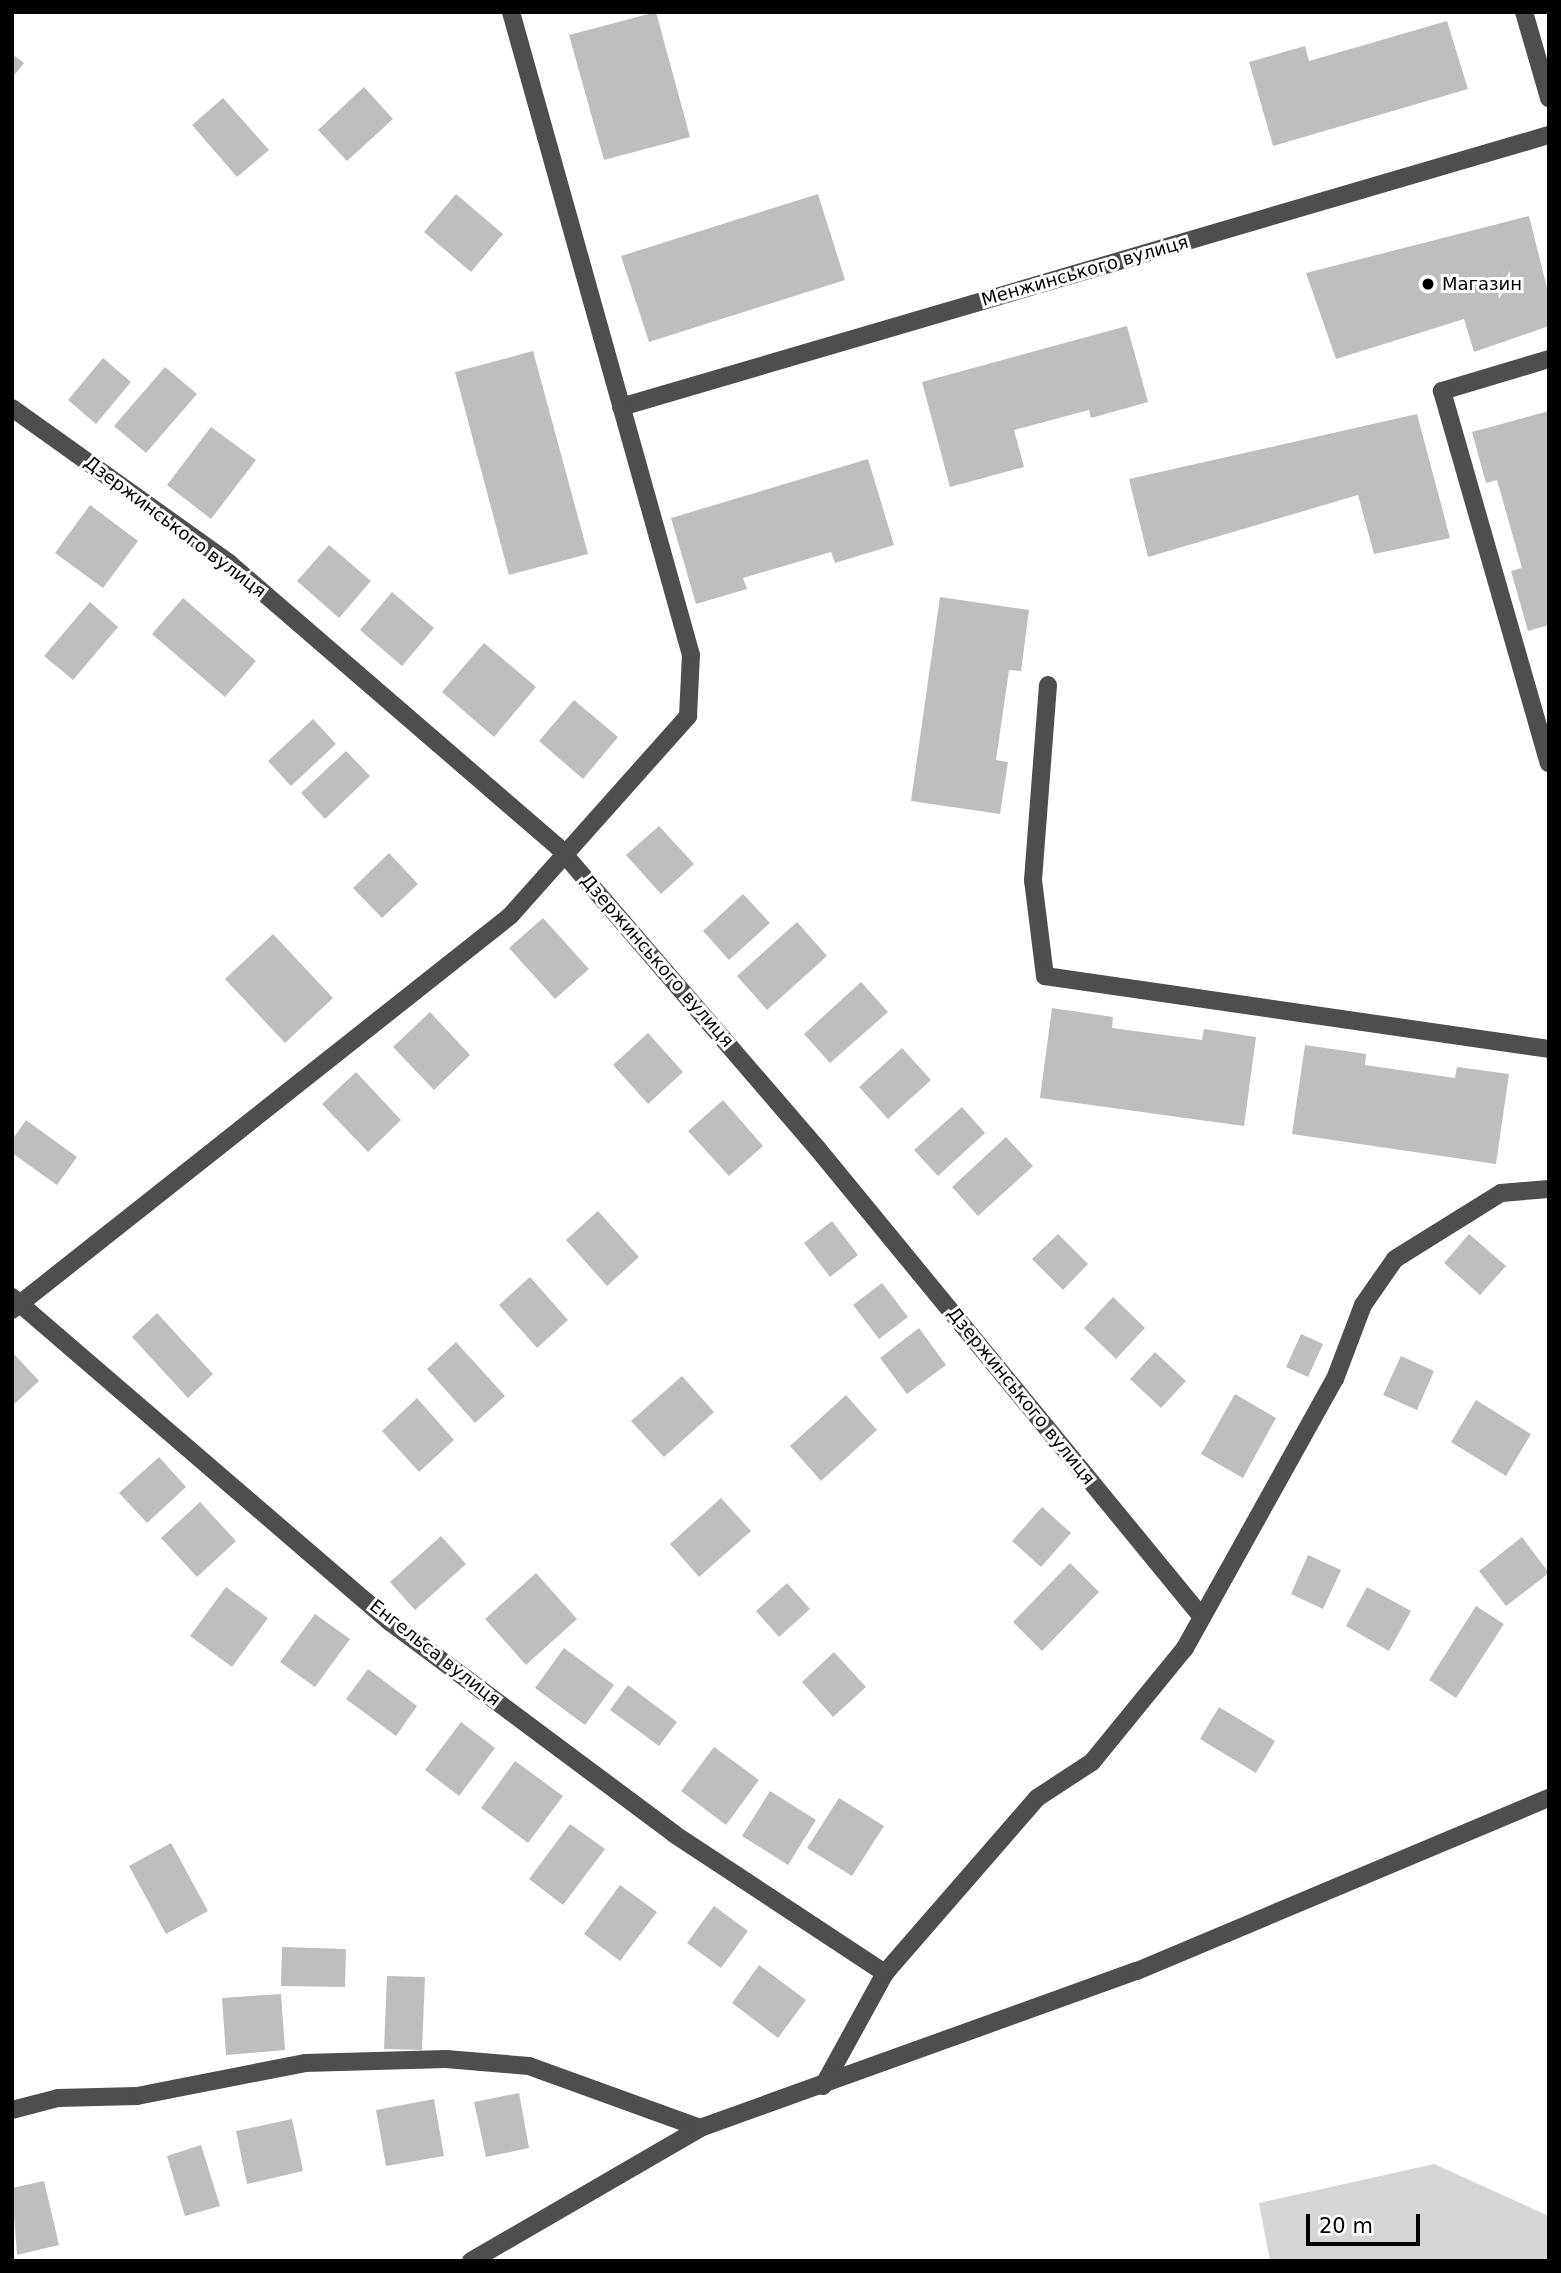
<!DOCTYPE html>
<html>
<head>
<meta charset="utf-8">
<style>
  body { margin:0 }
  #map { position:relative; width:1561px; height:2273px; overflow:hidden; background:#fff; font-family:"DejaVu Sans",sans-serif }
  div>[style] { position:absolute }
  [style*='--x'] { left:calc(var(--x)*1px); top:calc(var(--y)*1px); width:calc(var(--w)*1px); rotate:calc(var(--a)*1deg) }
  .green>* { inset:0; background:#d5d5d5 }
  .building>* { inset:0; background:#bebebe }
  .minor>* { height:18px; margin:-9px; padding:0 9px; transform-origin:9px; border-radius:9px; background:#4e4e4e }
  .dots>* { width:19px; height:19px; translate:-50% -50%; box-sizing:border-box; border:4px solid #fff; border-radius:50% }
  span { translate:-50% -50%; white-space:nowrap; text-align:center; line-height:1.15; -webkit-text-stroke:6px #fff; paint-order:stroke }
  .street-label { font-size:18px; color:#000 }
  .poi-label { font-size:18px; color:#000 }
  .left { translate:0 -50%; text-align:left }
  .frame { position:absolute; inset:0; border:14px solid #000; pointer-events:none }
  .scale { position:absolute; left:1306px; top:2214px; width:114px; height:32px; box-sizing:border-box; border:4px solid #000; border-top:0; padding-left:9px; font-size:21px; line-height:24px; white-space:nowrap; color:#000; -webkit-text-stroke:5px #fff; paint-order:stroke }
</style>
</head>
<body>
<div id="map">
  <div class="green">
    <i style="clip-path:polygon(1434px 2164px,1549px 2216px,1549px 2261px,1270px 2261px,1259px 2203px)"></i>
  </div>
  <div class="building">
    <i style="clip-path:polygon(656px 12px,690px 137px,604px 160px,569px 35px)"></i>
    <i style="clip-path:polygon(1447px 21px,1468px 89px,1273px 146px,1249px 62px,1305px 46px,1309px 61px)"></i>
    <i style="clip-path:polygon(12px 54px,24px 63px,12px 78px)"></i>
    <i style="clip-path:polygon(364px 87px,393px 119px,347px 161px,318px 130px)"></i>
    <i style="clip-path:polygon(223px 98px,269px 150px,237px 177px,192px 125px)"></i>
    <i style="clip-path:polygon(456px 194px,503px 234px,471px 272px,424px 232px)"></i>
    <i style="clip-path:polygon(818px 194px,845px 280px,649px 342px,621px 256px)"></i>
    <i style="clip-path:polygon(1529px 216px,1549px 296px,1549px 326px,1474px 352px,1464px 319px,1336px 359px,1306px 273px)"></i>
    <i style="clip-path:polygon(1127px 326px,1148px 402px,1091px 418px,1089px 410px,1014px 430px,1024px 467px,950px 487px,922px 382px)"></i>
    <i style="clip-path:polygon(533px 351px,588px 554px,509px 575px,455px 372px)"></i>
    <i style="clip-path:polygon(103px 358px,131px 382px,96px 424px,68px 400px)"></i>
    <i style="clip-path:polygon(165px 367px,197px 394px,146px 453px,114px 426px)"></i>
    <i style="clip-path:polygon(1549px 411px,1549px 625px,1528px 631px,1511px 571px,1522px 568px,1497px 480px,1486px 483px,1472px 432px)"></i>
    <i style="clip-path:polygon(1417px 414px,1450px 538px,1374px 554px,1358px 495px,1148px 557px,1129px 479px)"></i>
    <i style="clip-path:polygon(211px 427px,256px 460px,211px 519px,167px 485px)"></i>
    <i style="clip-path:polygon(868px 459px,894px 545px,835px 563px,831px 552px,743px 578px,747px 589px,696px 604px,671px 518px)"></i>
    <i style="clip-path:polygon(90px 505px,138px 541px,103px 588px,55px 553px)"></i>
    <i style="clip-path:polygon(329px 545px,371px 581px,339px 618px,297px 581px)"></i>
    <i style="clip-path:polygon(392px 592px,434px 628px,402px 666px,360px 630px)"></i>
    <i style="clip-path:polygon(940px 597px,1029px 610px,1021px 671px,1009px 670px,996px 760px,1008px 762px,1000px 814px,911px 801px)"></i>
    <i style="clip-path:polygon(183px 598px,256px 661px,225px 697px,152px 634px)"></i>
    <i style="clip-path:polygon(90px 602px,118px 627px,73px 680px,44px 656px)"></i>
    <i style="clip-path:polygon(484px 643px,536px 687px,494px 737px,442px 692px)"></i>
    <i style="clip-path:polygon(574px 700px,618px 737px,583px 779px,539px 741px)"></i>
    <i style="clip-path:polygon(313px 719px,336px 744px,291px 786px,268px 761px)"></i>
    <i style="clip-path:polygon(346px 751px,370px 776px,325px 819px,301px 793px)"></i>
    <i style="clip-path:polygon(659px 826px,694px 864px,661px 894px,626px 855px)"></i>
    <i style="clip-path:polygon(389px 853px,418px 884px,382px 918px,353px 888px)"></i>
    <i style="clip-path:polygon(743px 894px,770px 923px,729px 960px,703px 931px)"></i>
    <i style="clip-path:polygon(543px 918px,589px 969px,555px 999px,509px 948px)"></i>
    <i style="clip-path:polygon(797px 922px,827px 956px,767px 1010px,737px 976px)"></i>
    <i style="clip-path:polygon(273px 934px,333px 998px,285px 1043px,225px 979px)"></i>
    <i style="clip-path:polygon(861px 982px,888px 1012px,830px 1063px,804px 1034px)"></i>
    <i style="clip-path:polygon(1052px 1008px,1113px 1017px,1112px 1028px,1202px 1040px,1204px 1029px,1256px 1037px,1244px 1126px,1040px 1098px)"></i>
    <i style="clip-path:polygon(430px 1012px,470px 1055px,434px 1090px,393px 1047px)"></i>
    <i style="clip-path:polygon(648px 1033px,683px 1072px,648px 1104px,613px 1065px)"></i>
    <i style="clip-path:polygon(1305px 1045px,1366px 1054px,1365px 1065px,1455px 1078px,1457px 1067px,1509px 1074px,1496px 1164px,1292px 1134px)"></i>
    <i style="clip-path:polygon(902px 1048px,931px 1080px,888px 1119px,859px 1087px)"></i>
    <i style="clip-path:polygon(356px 1072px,401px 1120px,368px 1152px,322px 1104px)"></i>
    <i style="clip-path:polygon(723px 1100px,763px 1146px,729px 1176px,688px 1131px)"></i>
    <i style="clip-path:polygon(962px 1107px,985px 1133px,938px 1176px,914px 1150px)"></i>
    <i style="clip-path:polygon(26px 1120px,77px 1157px,57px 1185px,12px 1153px,12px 1140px)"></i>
    <i style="clip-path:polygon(1006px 1137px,1033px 1166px,978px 1216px,952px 1187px)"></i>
    <i style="clip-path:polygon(598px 1211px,639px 1257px,607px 1286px,566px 1240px)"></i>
    <i style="clip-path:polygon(832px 1221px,858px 1255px,830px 1277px,804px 1243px)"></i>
    <i style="clip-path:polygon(1058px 1234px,1088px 1264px,1063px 1290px,1032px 1259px)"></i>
    <i style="clip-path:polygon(1469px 1234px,1506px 1266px,1480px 1295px,1444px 1263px)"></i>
    <i style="clip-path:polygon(530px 1277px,568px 1320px,537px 1348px,499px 1305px)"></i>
    <i style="clip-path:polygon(882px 1283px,908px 1317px,879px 1339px,853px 1305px)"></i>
    <i style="clip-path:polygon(1113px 1297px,1145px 1328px,1116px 1359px,1084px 1328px)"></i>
    <i style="clip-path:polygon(157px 1313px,213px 1374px,188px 1398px,132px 1337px)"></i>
    <i style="clip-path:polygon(919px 1328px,946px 1365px,907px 1394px,880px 1358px)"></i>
    <i style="clip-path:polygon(1301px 1334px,1323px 1344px,1308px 1377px,1286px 1367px)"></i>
    <i style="clip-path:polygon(456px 1342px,505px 1396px,475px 1423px,427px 1369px)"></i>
    <i style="clip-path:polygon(12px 1352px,39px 1381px,12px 1406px)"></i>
    <i style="clip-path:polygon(1155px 1352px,1186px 1381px,1161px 1408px,1130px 1379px)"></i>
    <i style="clip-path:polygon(1401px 1356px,1434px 1371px,1417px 1410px,1383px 1395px)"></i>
    <i style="clip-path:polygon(682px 1376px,714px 1412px,664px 1457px,631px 1421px)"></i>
    <i style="clip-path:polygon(1235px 1394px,1276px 1418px,1243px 1478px,1201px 1454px)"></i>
    <i style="clip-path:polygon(846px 1395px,877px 1430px,821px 1481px,790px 1446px)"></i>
    <i style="clip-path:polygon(417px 1398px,454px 1440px,419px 1472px,382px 1431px)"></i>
    <i style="clip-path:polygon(1476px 1400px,1531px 1434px,1506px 1476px,1451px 1442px)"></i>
    <i style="clip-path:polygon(159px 1457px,186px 1487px,147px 1523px,119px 1493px)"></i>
    <i style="clip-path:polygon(721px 1498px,751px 1531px,699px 1577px,670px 1544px)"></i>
    <i style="clip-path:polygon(200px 1502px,236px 1541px,197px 1577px,161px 1538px)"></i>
    <i style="clip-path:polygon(1042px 1507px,1071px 1533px,1041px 1567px,1012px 1541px)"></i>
    <i style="clip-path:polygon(441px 1536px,466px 1564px,415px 1610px,390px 1582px)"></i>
    <i style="clip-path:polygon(1522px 1537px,1549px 1573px,1506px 1606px,1479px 1571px)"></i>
    <i style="clip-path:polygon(1308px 1555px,1341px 1570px,1323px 1609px,1291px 1594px)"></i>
    <i style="clip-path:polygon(1070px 1563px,1099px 1592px,1042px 1651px,1013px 1622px)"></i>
    <i style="clip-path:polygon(536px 1573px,577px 1619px,526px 1665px,485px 1619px)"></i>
    <i style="clip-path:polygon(787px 1583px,810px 1609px,779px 1637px,756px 1611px)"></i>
    <i style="clip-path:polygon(226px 1587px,268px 1618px,232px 1667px,190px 1636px)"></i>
    <i style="clip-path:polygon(1367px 1587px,1411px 1611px,1389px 1651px,1346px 1626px)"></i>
    <i style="clip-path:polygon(1476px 1606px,1504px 1624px,1456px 1698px,1429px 1680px)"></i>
    <i style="clip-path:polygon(315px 1614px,350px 1639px,315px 1687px,280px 1662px)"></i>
    <i style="clip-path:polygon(564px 1648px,614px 1685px,585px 1725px,535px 1688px)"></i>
    <i style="clip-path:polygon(834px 1652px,866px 1687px,833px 1717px,802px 1682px)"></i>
    <i style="clip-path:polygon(368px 1669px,417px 1706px,396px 1736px,346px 1699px)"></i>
    <i style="clip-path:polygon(628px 1685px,677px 1722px,659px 1746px,610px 1710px)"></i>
    <i style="clip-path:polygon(1219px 1707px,1275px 1741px,1256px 1773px,1200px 1739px)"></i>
    <i style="clip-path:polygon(461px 1722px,495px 1748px,459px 1796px,425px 1770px)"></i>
    <i style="clip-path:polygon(714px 1747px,759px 1780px,726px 1825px,681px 1791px)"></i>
    <i style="clip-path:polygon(515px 1761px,563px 1796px,528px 1843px,481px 1808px)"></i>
    <i style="clip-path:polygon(770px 1791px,816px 1820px,788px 1865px,742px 1836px)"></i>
    <i style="clip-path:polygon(839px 1798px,884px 1826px,852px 1876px,807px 1848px)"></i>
    <i style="clip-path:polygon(570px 1824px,605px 1849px,563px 1905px,529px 1879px)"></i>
    <i style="clip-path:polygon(171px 1843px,208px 1911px,166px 1934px,129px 1866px)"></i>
    <i style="clip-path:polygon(620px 1885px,657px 1912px,620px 1961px,584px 1934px)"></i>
    <i style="clip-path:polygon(714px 1906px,748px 1931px,721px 1968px,687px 1943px)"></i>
    <i style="clip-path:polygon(282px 1947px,346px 1949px,345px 1987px,281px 1986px)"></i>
    <i style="clip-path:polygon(759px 1965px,806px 2000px,778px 2038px,732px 2003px)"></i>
    <i style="clip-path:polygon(387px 1976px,425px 1977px,422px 2050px,384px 2049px)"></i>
    <i style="clip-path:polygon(281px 1994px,285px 2050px,226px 2055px,222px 1998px)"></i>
    <i style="clip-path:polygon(519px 2093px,529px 2148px,486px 2157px,474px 2102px)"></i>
    <i style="clip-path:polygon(434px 2099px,444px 2156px,386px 2166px,376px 2110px)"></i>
    <i style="clip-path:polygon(292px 2119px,303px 2171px,247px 2184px,236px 2131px)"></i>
    <i style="clip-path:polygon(201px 2145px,220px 2206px,185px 2216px,167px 2156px)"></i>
    <i style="clip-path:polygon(44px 2181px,59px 2245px,17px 2255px,12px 2188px)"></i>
  </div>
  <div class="minor">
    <i style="--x:1524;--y:12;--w:90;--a:73.8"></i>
    <i style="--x:1549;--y:359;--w:112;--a:163.3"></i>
    <i style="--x:1442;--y:391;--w:387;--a:74"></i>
    <i style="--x:621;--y:407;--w:967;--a:-16.34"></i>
    <i style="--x:12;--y:408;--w:267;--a:35.5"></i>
    <i style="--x:229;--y:563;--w:435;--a:40.8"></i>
    <i style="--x:558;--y:847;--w:397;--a:49.3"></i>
    <i style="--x:817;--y:1148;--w:607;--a:50.62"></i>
    <i style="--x:1048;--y:685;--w:196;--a:94.4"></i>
    <i style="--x:1033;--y:880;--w:97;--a:82.9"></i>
    <i style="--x:1045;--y:976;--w:509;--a:8.24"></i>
    <i style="--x:12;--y:1297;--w:499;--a:40.7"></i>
    <i style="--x:390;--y:1622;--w:354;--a:36.7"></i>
    <i style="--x:674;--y:1834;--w:253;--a:33.4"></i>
    <i style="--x:12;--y:1310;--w:635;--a:-38.35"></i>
    <i style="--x:510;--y:916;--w:268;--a:-48.3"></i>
    <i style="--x:688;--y:716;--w:61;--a:-87.2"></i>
    <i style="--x:691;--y:655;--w:668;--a:-105.64"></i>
    <i style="--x:823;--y:2086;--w:129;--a:-61.2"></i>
    <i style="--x:885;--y:1973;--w:232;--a:-49"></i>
    <i style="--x:1037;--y:1798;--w:66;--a:-33.2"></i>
    <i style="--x:1092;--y:1762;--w:147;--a:-50.8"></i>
    <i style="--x:1185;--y:1648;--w:308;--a:-60.9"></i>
    <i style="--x:1335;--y:1379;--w:79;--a:-69.3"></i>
    <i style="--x:1363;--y:1305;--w:56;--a:-55.2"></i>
    <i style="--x:1395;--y:1259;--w:125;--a:-31.9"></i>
    <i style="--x:1501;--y:1193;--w:48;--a:-4.8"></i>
    <i style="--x:12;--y:2110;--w:48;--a:-14.6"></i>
    <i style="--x:58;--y:2098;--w:79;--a:-1.5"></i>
    <i style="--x:137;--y:2096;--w:171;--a:-11.1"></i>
    <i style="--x:305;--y:2063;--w:141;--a:-1.6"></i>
    <i style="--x:446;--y:2059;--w:83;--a:4.8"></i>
    <i style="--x:529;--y:2066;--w:182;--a:19.9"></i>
    <i style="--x:471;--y:2261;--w:265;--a:-30.1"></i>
    <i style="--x:700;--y:2128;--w:464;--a:-19.8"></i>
    <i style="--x:1137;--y:1971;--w:447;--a:-22.8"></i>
  </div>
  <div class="dots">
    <i style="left:1428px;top:284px;background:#000"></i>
  </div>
  <div class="street-label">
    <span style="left:1085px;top:271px;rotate:-16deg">Менжинського вулиця</span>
    <span style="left:175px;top:527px;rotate:37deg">Дзержинського вулиця</span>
    <span style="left:657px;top:961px;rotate:49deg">Дзержинського вулиця</span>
    <span style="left:1021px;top:1396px;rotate:51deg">Дзержинського вулиця</span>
    <span style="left:435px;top:1653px;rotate:38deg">Енгельса вулиця</span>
  </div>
  <div class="poi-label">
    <span class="left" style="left:1442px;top:284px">Магазин</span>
  </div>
  <div class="frame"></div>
  <div class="scale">20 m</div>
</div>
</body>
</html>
